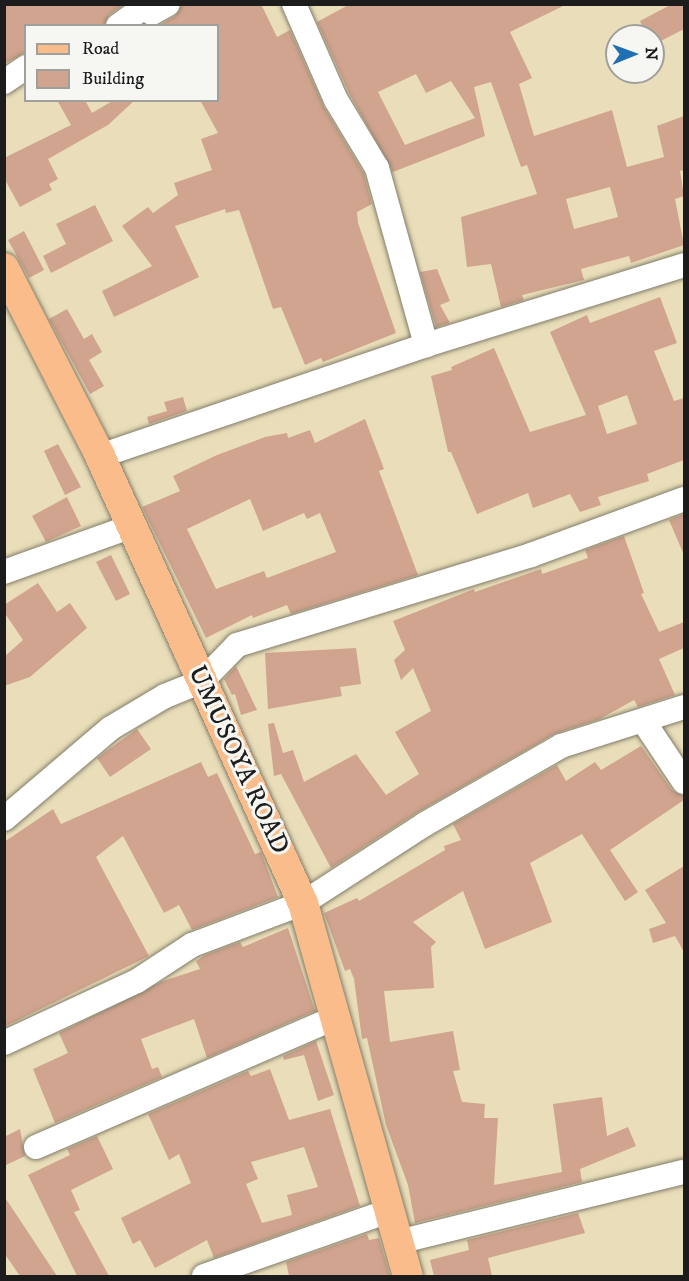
<!DOCTYPE html>
<html>
<head>
<meta charset="utf-8">
<style>
  body { margin:0 }
  #map { position:relative; width:689px; height:1281px; overflow:hidden; background:#e9deb9; font-family:"IM FELL DW Pica",serif }
  div>[style] { position:absolute }
  [style*='--x'] { left:calc(var(--x)*1px); top:calc(var(--y)*1px); width:calc(var(--w)*1px); rotate:calc(var(--a)*1deg) }
  .building>* { inset:0; background:#d0a48e }
  .roads { filter:drop-shadow(0 0 2px #827d6a) drop-shadow(0 0 2px #827d6a) }
  .minor>* { height:24px; margin:-12px; padding:0 12px; transform-origin:12px; border-radius:12px; background:#fff }
  .major>* { height:30px; margin:-15px; padding:0 15px; transform-origin:15px; border-radius:15px; background:#f9bc8a }
  span { translate:-50% -50%; white-space:nowrap; text-align:center; line-height:1.15; -webkit-text-stroke:6px #f6f6f2; paint-order:stroke }
  .street-label { font-size:26px; color:#1c1c1c }
  .frame { position:absolute; inset:0; border:6px solid #1c1c1c; pointer-events:none }
  .legend { position:absolute; left:24px; top:24px; width:195px; height:78px; box-sizing:border-box; background:#f6f6f2; border:2px solid #9f9f9c; margin:0; padding:8px 10px; list-style:none; font-size:18px; color:#1c1c1c }
  .legend li { display:flex; align-items:center; gap:12px; height:30px }
  .legend b { width:30px; border:2px solid #9f9f9c }
  .north { position:absolute; left:605px; top:24px; width:60px; height:60px; box-sizing:border-box; background:#f6f6f2; border:2px solid #9f9f9c; border-radius:50%; rotate:89deg; font-size:16px; font-weight:700; line-height:24px; text-align:center; color:#1c1c1c }
  .north::after { content:''; display:block; margin:auto; width:21px; height:27px; background:#1f6fb2; clip-path:polygon(50% 0,100% 100%,50% 72%,0 100%) }
</style>
</head>
<body>
<div id="map">
  <div class="building">
    <i style="clip-path:polygon(4px 4px,124px 4px,109px 15px,104px 26px,26px 26px,26px 52px,4px 64px)"></i>
    <i style="clip-path:polygon(182px 4px,261px 4px,277px 37px,290px 30px,324px 107px,364px 174px,372px 204px,357px 212px,358px 223px,396px 333px,323px 362px,321px 358px,305px 365px,281px 307px,273px 309px,239px 210px,226px 213px,225px 209px,175px 226px,199px 277px,114px 317px,102px 291px,152px 266px,122px 226px,148px 207px,153px 213px,178px 195px,174px 183px,212px 170px,201px 139px,218px 133px,200px 100px,218px 100px,218px 26px,159px 26px,175px 16px)"></i>
    <i style="clip-path:polygon(evenodd,350px 4px,567px 4px,510px 32px,532px 78px,519px 84px,534px 136px,612px 110px,627px 167px,664px 157px,657px 126px,684px 116px,684px 170px,680px 171px,684px 196px,675px 199px,684px 245px,631px 263px,629px 256px,581px 269px,584px 280px,522px 295px,524px 300px,501px 307px,491px 264px,467px 267px,461px 217px,537px 194px,527px 165px,521px 167px,491px 82px,474px 87px,485px 136px,393px 172px,349px 93px,317px 22px,350px 4px,416px 74px,426px 93px,451px 81px,475px 118px,405px 145px,378px 92px,416px 74px,350px 4px,610px 187px,618px 217px,574px 229px,566px 199px,610px 187px)"></i>
    <i style="clip-path:polygon(672px 4px,684px 4px,684px 29px,653px 45px,653px 36px,647px 36px,640px 21px)"></i>
    <i style="clip-path:polygon(57px 100px,85px 100px,92px 113px,114px 100px,135px 100px,108px 125px,48px 159px,58px 179px,49px 184px,52px 190px,20px 207px,4px 178px,4px 158px,71px 125px)"></i>
    <i style="clip-path:polygon(95px 205px,113px 241px,51px 273px,43px 256px,66px 244px,56px 224px)"></i>
    <i style="clip-path:polygon(24px 231px,44px 270px,29px 278px,8px 240px)"></i>
    <i style="clip-path:polygon(437px 269px,450px 301px,440px 305px,450px 323px,436px 327px,420px 272px)"></i>
    <i style="clip-path:polygon(evenodd,660px 297px,677px 343px,654px 351px,674px 401px,684px 398px,684px 460px,647px 474px,649px 481px,598px 497px,601px 505px,580px 512px,570px 494px,533px 508px,528px 493px,477px 514px,451px 452px,448px 452px,431px 376px,452px 370px,451px 367px,494px 348px,530px 432px,586px 415px,550px 332px,587px 315px,590px 323px,660px 297px,627px 395px,637px 424px,607px 434px,598px 406px,627px 395px)"></i>
    <i style="clip-path:polygon(67px 309px,84px 339px,92px 334px,102px 352px,89px 360px,104px 386px,90px 394px,49px 319px)"></i>
    <i style="clip-path:polygon(183px 397px,187px 411px,149px 424px,147px 417px,167px 411px,164px 402px)"></i>
    <i style="clip-path:polygon(evenodd,365px 419px,384px 469px,379px 471px,418px 575px,291px 614px,287px 605px,253px 618px,252px 615px,206px 638px,142px 507px,180px 491px,173px 476px,217px 455px,265px 437px,287px 433px,288px 438px,310px 430px,315px 443px,365px 419px,250px 499px,263px 531px,304px 513px,307px 519px,320px 513px,336px 552px,267px 578px,264px 571px,216px 589px,187px 529px,250px 499px)"></i>
    <i style="clip-path:polygon(58px 444px,81px 487px,65px 495px,44px 451px)"></i>
    <i style="clip-path:polygon(67px 497px,81px 526px,46px 542px,32px 516px)"></i>
    <i style="clip-path:polygon(684px 514px,684px 555px,669px 520px)"></i>
    <i style="clip-path:polygon(624px 536px,644px 593px,641px 594px,659px 632px,684px 622px,684px 648px,659px 659px,675px 695px,638px 707px,634px 700px,600px 719px,554px 734px,418px 812px,331px 868px,281px 774px,274px 776px,268px 724px,274px 723px,283px 753px,293px 750px,304px 782px,356px 754px,386px 795px,419px 774px,395px 732px,431px 711px,413px 668px,401px 680px,394px 660px,405px 650px,393px 621px,474px 589px,475px 592px,541px 569px,542px 574px,588px 558px,585px 550px)"></i>
    <i style="clip-path:polygon(111px 555px,130px 594px,116px 601px,96px 562px)"></i>
    <i style="clip-path:polygon(38px 583px,57px 612px,70px 603px,87px 628px,30px 677px,4px 686px,4px 657px,23px 640px,4px 612px,4px 605px)"></i>
    <i style="clip-path:polygon(356px 648px,361px 684px,340px 687px,342px 696px,268px 709px,265px 653px)"></i>
    <i style="clip-path:polygon(236px 666px,257px 710px,241px 715px,235px 694px,232px 695px,224px 679px)"></i>
    <i style="clip-path:polygon(137px 729px,151px 749px,110px 777px,97px 758px)"></i>
    <i style="clip-path:polygon(641px 746px,672px 790px,684px 796px,684px 800px,610px 850px,638px 892px,625px 901px,582px 834px,530px 863px,552px 922px,485px 949px,463px 891px,413px 922px,436px 942px,431px 947px,434px 988px,384px 991px,390px 1042px,453px 1031px,460px 1070px,453px 1071px,462px 1102px,485px 1104px,484px 1118px,498px 1118px,494px 1185px,562px 1172px,553px 1104px,602px 1097px,607px 1136px,628px 1127px,636px 1146px,580px 1169px,582px 1182px,415px 1223px,408px 1185px,386px 1125px,367px 1038px,362px 1039px,354px 979px,350px 969px,345px 971px,324px 913px,357px 898px,359px 901px,445px 850px,444px 846px,461px 840px,453px 824px,557px 765px,566px 781px,595px 762px,601px 770px)"></i>
    <i style="clip-path:polygon(201px 762px,208px 777px,217px 773px,255px 854px,261px 852px,278px 897px,192px 930px,179px 905px,164px 913px,123px 836px,96px 857px,149px 956px,4px 1027px,4px 842px,53px 809px,61px 824px)"></i>
    <i style="clip-path:polygon(684px 866px,684px 952px,675px 936px,653px 943px,649px 929px,666px 923px,645px 890px)"></i>
    <i style="clip-path:polygon(288px 928px,315px 1011px,207px 1058px,194px 1019px,141px 1039px,152px 1069px,158px 1067px,162px 1077px,55px 1123px,33px 1069px,68px 1053px,59px 1033px,163px 981px,200px 969px,196px 961px,205px 955px,240px 942px,243px 947px)"></i>
    <i style="clip-path:polygon(316px 1041px,334px 1095px,318px 1101px,304px 1055px,284px 1060px,283px 1056px)"></i>
    <i style="clip-path:polygon(evenodd,270px 1069px,289px 1120px,330px 1109px,360px 1206px,214px 1258px,207px 1240px,155px 1268px,140px 1240px,133px 1244px,121px 1218px,191px 1183px,179px 1154px,169px 1160px,148px 1114px,248px 1071px,251px 1076px,270px 1069px,304px 1147px,318px 1187px,287px 1195px,292px 1215px,262px 1223px,246px 1184px,258px 1179px,251px 1162px,304px 1147px)"></i>
    <i style="clip-path:polygon(20px 1129px,25px 1156px,4px 1166px,4px 1137px)"></i>
    <i style="clip-path:polygon(97px 1136px,113px 1169px,71px 1190px,80px 1210px,74px 1212px,109px 1276px,77px 1276px,28px 1175px,70px 1155px,67px 1149px)"></i>
    <i style="clip-path:polygon(4px 1196px,57px 1276px,20px 1276px,4px 1253px)"></i>
    <i style="clip-path:polygon(578px 1213px,585px 1233px,488px 1258px,492px 1276px,434px 1276px,430px 1260px,469px 1250px,467px 1240px)"></i>
    <i style="clip-path:polygon(367px 1234px,369px 1240px,379px 1238px,390px 1276px,289px 1276px,286px 1262px)"></i>
  </div>
  <div class="roads">
    <div class="minor">
      <i style="--x:294;--y:4;--w:105;--a:66.4"></i>
      <i style="--x:336;--y:100;--w:79;--a:58.9"></i>
      <i style="--x:377;--y:168;--w:184;--a:74.5"></i>
      <i style="--x:118;--y:26;--w:34;--a:-36"></i>
      <i style="--x:146;--y:6;--w:9;--a:49"></i>
      <i style="--x:152;--y:13;--w:18;--a:-29"></i>
      <i style="--x:4;--y:82;--w:27;--a:-34"></i>
      <i style="--x:100;--y:456;--w:344;--a:-18.8"></i>
      <i style="--x:426;--y:345;--w:270;--a:-17.2"></i>
      <i style="--x:4;--y:572;--w:134;--a:-19.7"></i>
      <i style="--x:644;--y:722;--w:72;--a:56.3"></i>
      <i style="--x:4;--y:819;--w:140;--a:-40.4"></i>
      <i style="--x:111;--y:728;--w:63;--a:-30.7"></i>
      <i style="--x:165;--y:696;--w:40;--a:-22"></i>
      <i style="--x:202;--y:681;--w:50;--a:-45.8"></i>
      <i style="--x:237;--y:645;--w:307;--a:-17"></i>
      <i style="--x:531;--y:555;--w:163;--a:-20.1"></i>
      <i style="--x:4;--y:1043;--w:147;--a:-25"></i>
      <i style="--x:137;--y:981;--w:66;--a:-33.2"></i>
      <i style="--x:192;--y:945;--w:119;--a:-20.7"></i>
      <i style="--x:303;--y:903;--w:145;--a:-32.9"></i>
      <i style="--x:425;--y:824;--w:157;--a:-29.8"></i>
      <i style="--x:561;--y:746;--w:129;--a:-17.6"></i>
      <i style="--x:36;--y:1147;--w:325;--a:-23.4"></i>
      <i style="--x:398;--y:1242;--w:294;--a:-13.8"></i>
      <i style="--x:204;--y:1276;--w:196;--a:-19.4"></i>
    </div>
    <div class="major">
      <i style="--x:4;--y:268;--w:211;--a:62.9"></i>
      <i style="--x:100;--y:456;--w:491;--a:65.6"></i>
      <i style="--x:303;--y:903;--w:387;--a:74.3"></i>
    </div>
  </div>
  <div class="street-label">
    <span style="left:238px;top:760px;rotate:65deg">UMUSOYA ROAD</span>
  </div>
  <div class="frame"></div>
  <ul class="legend">
  <li><b style="height:8px;background:#f9bc8a"></b>Road</li>
  <li><b style="height:16px;background:#d0a48e"></b>Building</li>
  </ul>
  <div class="north">N</div>
</div>
</body>
</html>
